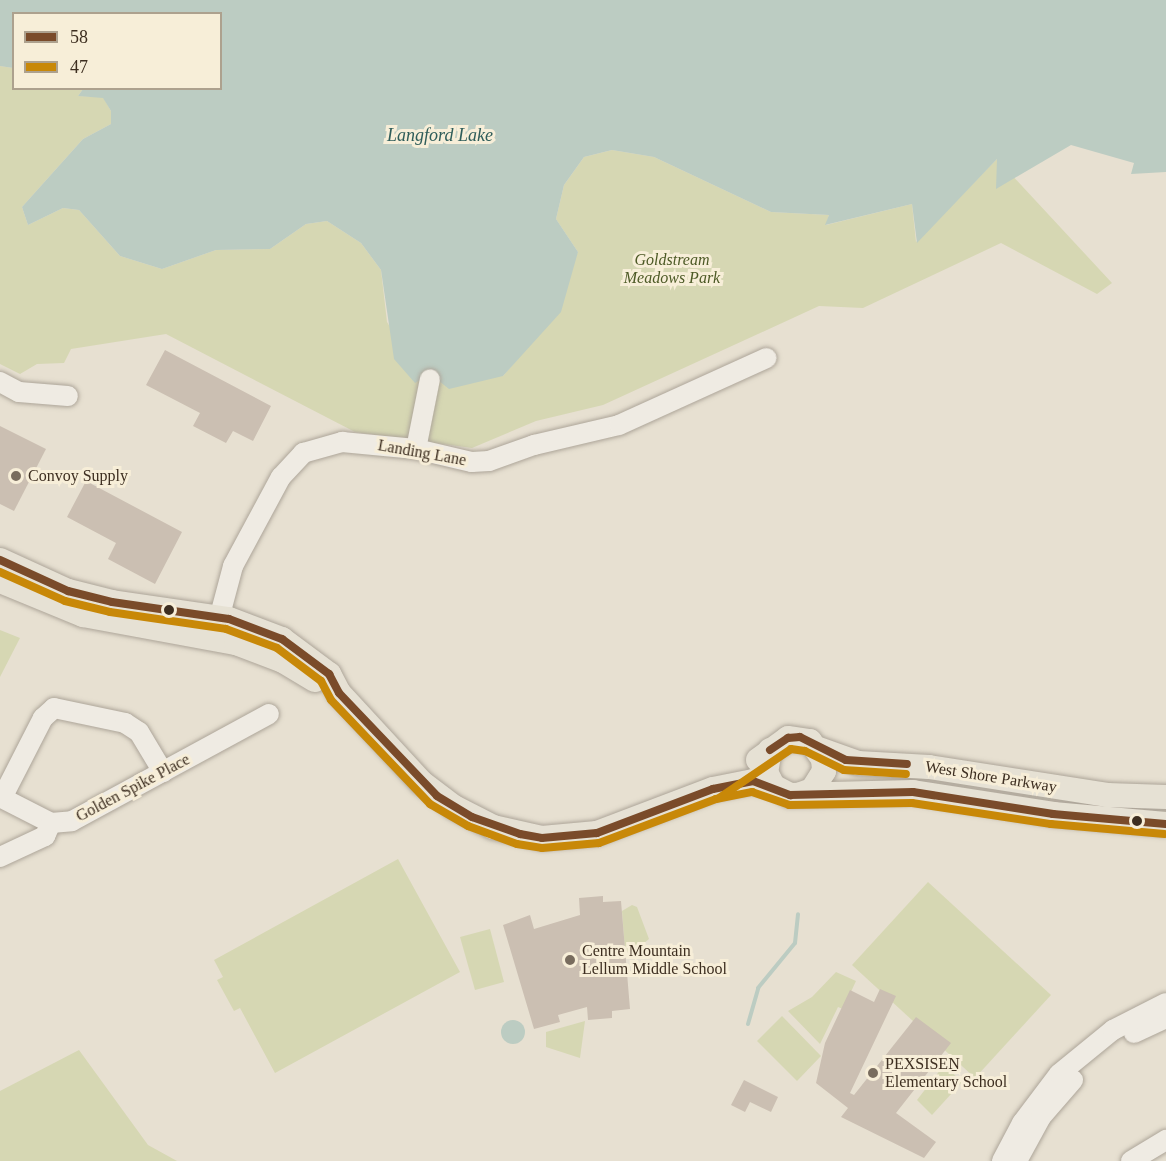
<!DOCTYPE html>
<html>
<head>
<meta charset="utf-8">
<style>
  body { margin:0 }
  #map { position:relative; width:1166px; height:1161px; overflow:hidden; background:#e7e0d1; font-family:Georgia,serif }
  div>[style] { position:absolute }
  [style*='--x'] { left:calc(var(--x)*1px); top:calc(var(--y)*1px); width:calc(var(--w)*1px); rotate:calc(var(--a)*1deg) }
  .green>* { inset:0; background:#d6d7b3 }
  .water>* { inset:0; background:#bcccc2 }
  .round { border-radius:50% }
  .stream>* { height:4px; margin:-2px; padding:0 2px; transform-origin:2px; border-radius:2px; background:#bcccc2 }
  .building>* { inset:0; background:#cbbfb2 }
  .roads { filter:drop-shadow(0 0 2px #ada599) drop-shadow(0 0 2px #ada599) }
  .minor>* { height:20px; margin:-10px; padding:0 10px; transform-origin:10px; border-radius:10px; background:#efebe3 }
  .major>* { height:24px; margin:-12px; padding:0 12px; transform-origin:12px; border-radius:12px; background:#e6e1d4 }
  .bus-1>* { height:8px; margin:-4px; padding:0 4px; transform-origin:4px; border-radius:4px; background:#7a4b2a }
  .bus-2>* { height:8px; margin:-4px; padding:0 4px; transform-origin:4px; border-radius:4px; background:#c88808 }
  .dots>* { width:16px; height:16px; translate:-50% -50%; box-sizing:border-box; border:3px solid #f7eed8; border-radius:50% }
  span { translate:-50% -50%; white-space:nowrap; text-align:center; line-height:1.15; -webkit-text-stroke:6px #f7eed8; paint-order:stroke }
  .park-label { font-size:16px; color:#4d5a26; font-style:italic }
  .street-label { font-size:16px; color:#3d2e20 }
  .poi-label { font-size:16px; color:#3d2e20 }
  .left { translate:0 -50%; text-align:left }
  .water-label { font-size:18px; color:#2f5d5a; font-style:italic }
  .legend { position:absolute; left:12px; top:12px; width:210px; height:78px; box-sizing:border-box; background:#f7eed8; border:2px solid #ada18e; margin:0; padding:8px 10px; list-style:none; font-size:18px; color:#3d2e20 }
  .legend li { display:flex; align-items:center; gap:12px; height:30px }
  .legend b { width:30px; border:2px solid #ada18e }
</style>
</head>
<body>
<div id="map">
  <div class="green">
    <i style="clip-path:polygon(0 66px,13px 68px,14px 88px,83px 89px,78px 96px,103px 97px,111px 111px,111px 124px,83px 139px,22px 207px,28px 225px,63px 208px,79px 210px,120px 256px,162px 269px,216px 250px,270px 249px,306px 224px,327px 221px,361px 243px,381px 270px,387px 322px,423px 378px,503px 376px,526px 349px,578px 252px,556px 219px,564px 185px,584px 157px,612px 150px,654px 157px,771px 212px,829px 215px,826px 225px,912px 204px,916px 242px,997px 159px,1112px 283px,1097px 294px,1001px 243px,863px 308px,819px 306px,603px 405px,536px 421px,472px 448px,355px 432px,166px 334px,71px 349px,64px 363px,37px 364px,20px 374px,0 364px)"></i>
    <i style="clip-path:polygon(0 630px,20px 638px,0 677px)"></i>
    <i style="clip-path:polygon(398px 859px,460px 972px,275px 1073px,240px 1008px,234px 1011px,217px 980px,223px 977px,214px 960px)"></i>
    <i style="clip-path:polygon(928px 882px,1051px 995px,975px 1078px,852px 965px)"></i>
    <i style="clip-path:polygon(632px 905px,637px 907px,649px 939px,632px 953px,625px 951px,622px 911px)"></i>
    <i style="clip-path:polygon(490px 929px,504px 982px,475px 990px,460px 937px)"></i>
    <i style="clip-path:polygon(836px 972px,856px 981px,843px 1009px,838px 1007px,820px 1044px,788px 1011px,812px 997px)"></i>
    <i style="clip-path:polygon(782px 1016px,821px 1056px,797px 1081px,757px 1041px)"></i>
    <i style="clip-path:polygon(585px 1021px,580px 1058px,546px 1047px,546px 1032px)"></i>
    <i style="clip-path:polygon(79px 1050px,148px 1145px,177px 1161px,0 1161px,0 1091px)"></i>
    <i style="clip-path:polygon(944px 1065px,962px 1082px,932px 1115px,917px 1100px)"></i>
  </div>
  <div class="water">
    <i style="clip-path:polygon(0 0,1166px 0,1166px 172px,1131px 174px,1134px 163px,1071px 145px,996px 189px,997px 159px,917px 243px,912px 204px,825px 225px,829px 215px,771px 212px,654px 157px,612px 150px,584px 157px,564px 185px,556px 219px,578px 252px,561px 312px,503px 376px,449px 389px,439px 381px,423px 378px,415px 383px,394px 359px,381px 270px,361px 243px,327px 221px,306px 224px,270px 249px,216px 250px,162px 269px,120px 256px,79px 210px,63px 208px,28px 225px,22px 207px,83px 139px,111px 124px,111px 111px,103px 98px,78px 96px,83px 89px,220px 88px,220px 14px,14px 14px,13px 68px,0 66px)"></i>
    <i class="round" style="left:501px;top:1020px;width:24px;height:24px"></i>
  </div>
  <div class="stream">
    <i style="--x:748;--y:1024;--w:37;--a:-74"></i>
    <i style="--x:758;--y:988;--w:58;--a:-50.6"></i>
    <i style="--x:795;--y:943;--w:29;--a:-84"></i>
  </div>
  <div class="building">
    <i style="clip-path:polygon(165px 350px,271px 406px,253px 441px,233px 431px,226px 443px,193px 426px,200px 413px,146px 385px)"></i>
    <i style="clip-path:polygon(0 426px,46px 449px,14px 511px,0 504px)"></i>
    <i style="clip-path:polygon(86px 481px,182px 532px,155px 584px,108px 559px,116px 543px,67px 517px)"></i>
    <i style="clip-path:polygon(603px 896px,603px 902px,621px 901px,630px 1009px,612px 1011px,612px 1018px,588px 1020px,587px 1007px,558px 1015px,560px 1022px,534px 1029px,503px 925px,530px 915px,534px 929px,580px 915px,579px 898px)"></i>
    <i style="clip-path:polygon(880px 989px,896px 996px,850px 1093px,854px 1095px,916px 1017px,951px 1043px,896px 1113px,936px 1142px,924px 1158px,841px 1117px,848px 1108px,816px 1083px,825px 1043px,850px 990px,874px 1002px)"></i>
    <i style="clip-path:polygon(744px 1080px,778px 1097px,771px 1112px,750px 1102px,745px 1112px,731px 1105px)"></i>
  </div>
  <div class="roads">
    <div class="minor">
      <i style="--x:0;--y:382;--w:21;--a:28"></i>
      <i style="--x:19;--y:392;--w:49;--a:4.7"></i>
      <i style="--x:416;--y:449;--w:71;--a:-78.7"></i>
      <i style="--x:216;--y:630;--w:66;--a:-75.1"></i>
      <i style="--x:233;--y:566;--w:101;--a:-61.7"></i>
      <i style="--x:281;--y:477;--w:33;--a:-47"></i>
      <i style="--x:303;--y:453;--w:41;--a:-15.8"></i>
      <i style="--x:342;--y:442;--w:74;--a:5.4"></i>
      <i style="--x:416;--y:449;--w:57;--a:13.1"></i>
      <i style="--x:472;--y:462;--w:17;--a:-3"></i>
      <i style="--x:489;--y:461;--w:48;--a:-19.6"></i>
      <i style="--x:534;--y:445;--w:87;--a:-13.2"></i>
      <i style="--x:619;--y:425;--w:162;--a:-24.4"></i>
      <i style="--x:51;--y:823;--w:55;--a:-153"></i>
      <i style="--x:2;--y:798;--w:90;--a:-62.9"></i>
      <i style="--x:43;--y:718;--w:15;--a:-42"></i>
      <i style="--x:54;--y:708;--w:73;--a:11.9"></i>
      <i style="--x:125;--y:723;--w:17;--a:33"></i>
      <i style="--x:139;--y:732;--w:47;--a:59"></i>
      <i style="--x:51;--y:823;--w:21;--a:-5"></i>
      <i style="--x:72;--y:821;--w:224;--a:-28.5"></i>
      <i style="--x:0;--y:857;--w:50;--a:-25"></i>
      <i style="--x:45;--y:836;--w:14;--a:-65"></i>
      <i style="--x:1134;--y:1033;--w:35;--a:-25"></i>
      <i style="--x:1002;--y:1161;--w:43;--a:-62.2"></i>
      <i style="--x:1022;--y:1123;--w:61;--a:-52.9"></i>
      <i style="--x:1059;--y:1074;--w:70;--a:-39.2"></i>
      <i style="--x:1113;--y:1030;--w:59;--a:-27"></i>
      <i style="--x:1017;--y:1161;--w:50;--a:-61.4"></i>
      <i style="--x:1041;--y:1117;--w:49;--a:-49.1"></i>
      <i style="--x:1131;--y:1161;--w:41;--a:-31"></i>
    </div>
    <div class="major">
      <i style="--x:0;--y:560;--w:75;--a:24.5"></i>
      <i style="--x:68;--y:591;--w:45;--a:14"></i>
      <i style="--x:112;--y:602;--w:118;--a:8.3"></i>
      <i style="--x:229;--y:619;--w:57;--a:20.7"></i>
      <i style="--x:282;--y:639;--w:59;--a:36.7"></i>
      <i style="--x:329;--y:674;--w:21;--a:62"></i>
      <i style="--x:339;--y:693;--w:121;--a:47.3"></i>
      <i style="--x:421;--y:782;--w:41;--a:37.1"></i>
      <i style="--x:454;--y:807;--w:44;--a:27.1"></i>
      <i style="--x:493;--y:827;--w:50;--a:12.7"></i>
      <i style="--x:542;--y:838;--w:55;--a:-5.2"></i>
      <i style="--x:597;--y:833;--w:124;--a:-20.8"></i>
      <i style="--x:713;--y:789;--w:41;--a:-11.3"></i>
      <i style="--x:753;--y:781;--w:21;--a:14"></i>
      <i style="--x:0;--y:581;--w:90;--a:22.3"></i>
      <i style="--x:83;--y:615;--w:156;--a:10.4"></i>
      <i style="--x:236;--y:643;--w:50;--a:21"></i>
      <i style="--x:283;--y:661;--w:37;--a:31"></i>
      <i style="--x:819;--y:749;--w:41;--a:19.7"></i>
      <i style="--x:858;--y:763;--w:71;--a:3.2"></i>
      <i style="--x:929;--y:767;--w:180;--a:8.9"></i>
      <i style="--x:1107;--y:795;--w:59;--a:1.9"></i>
      <i style="--x:770;--y:750;--w:22;--a:100"></i>
      <i style="--x:766;--y:772;--w:16;--a:63"></i>
      <i style="--x:773;--y:786;--w:19;--a:28"></i>
      <i style="--x:790;--y:795;--w:123;--a:-1.4"></i>
      <i style="--x:913;--y:792;--w:142;--a:8.9"></i>
      <i style="--x:1053;--y:814;--w:113;--a:5.1"></i>
      <i style="--x:758;--y:760;--w:37;--a:-36"></i>
      <i style="--x:788;--y:738;--w:22;--a:8"></i>
      <i style="--x:810;--y:741;--w:22;--a:54"></i>
      <i style="--x:823;--y:759;--w:12;--a:85"></i>
      <i style="--x:824;--y:771;--w:22;--a:122"></i>
      <i style="--x:812;--y:790;--w:12;--a:160"></i>
    </div>
  </div>
  <div class="bus-1">
    <i style="--x:0;--y:560;--w:75;--a:24.5"></i>
    <i style="--x:68;--y:591;--w:45;--a:14"></i>
    <i style="--x:112;--y:602;--w:118;--a:8.3"></i>
    <i style="--x:229;--y:619;--w:57;--a:20.7"></i>
    <i style="--x:282;--y:639;--w:59;--a:36.7"></i>
    <i style="--x:329;--y:674;--w:21;--a:62"></i>
    <i style="--x:339;--y:693;--w:142;--a:46.4"></i>
    <i style="--x:437;--y:796;--w:41;--a:31"></i>
    <i style="--x:472;--y:817;--w:51;--a:19.5"></i>
    <i style="--x:520;--y:834;--w:22;--a:10"></i>
    <i style="--x:542;--y:838;--w:55;--a:-5.2"></i>
    <i style="--x:597;--y:833;--w:124;--a:-20.8"></i>
    <i style="--x:713;--y:789;--w:41;--a:-11.3"></i>
    <i style="--x:753;--y:781;--w:40;--a:21"></i>
    <i style="--x:790;--y:795;--w:123;--a:-1.4"></i>
    <i style="--x:913;--y:792;--w:142;--a:8.9"></i>
    <i style="--x:1053;--y:814;--w:113;--a:5.1"></i>
    <i style="--x:770;--y:750;--w:22;--a:-34"></i>
    <i style="--x:788;--y:738;--w:12;--a:-5"></i>
    <i style="--x:800;--y:737;--w:51;--a:26.6"></i>
    <i style="--x:846;--y:760;--w:61;--a:3.8"></i>
  </div>
  <div class="bus-2">
    <i style="--x:0;--y:572;--w:71;--a:24"></i>
    <i style="--x:65;--y:601;--w:46;--a:13.7"></i>
    <i style="--x:110;--y:612;--w:117;--a:8.3"></i>
    <i style="--x:226;--y:629;--w:54;--a:20.4"></i>
    <i style="--x:277;--y:648;--w:55;--a:36.9"></i>
    <i style="--x:321;--y:681;--w:21;--a:62"></i>
    <i style="--x:331;--y:700;--w:144;--a:46.4"></i>
    <i style="--x:430;--y:804;--w:44;--a:30.1"></i>
    <i style="--x:468;--y:826;--w:52;--a:20.2"></i>
    <i style="--x:517;--y:844;--w:25;--a:9"></i>
    <i style="--x:542;--y:848;--w:57;--a:-5"></i>
    <i style="--x:599;--y:843;--w:125;--a:-20.6"></i>
    <i style="--x:716;--y:799;--w:37;--a:-11"></i>
    <i style="--x:752;--y:792;--w:39;--a:19"></i>
    <i style="--x:789;--y:805;--w:123;--a:-0.9"></i>
    <i style="--x:912;--y:803;--w:141;--a:8.6"></i>
    <i style="--x:1051;--y:824;--w:114;--a:5"></i>
    <i style="--x:719;--y:798;--w:87;--a:-34.2"></i>
    <i style="--x:791;--y:749;--w:14;--a:8"></i>
    <i style="--x:805;--y:751;--w:43;--a:26"></i>
    <i style="--x:844;--y:770;--w:62;--a:3.7"></i>
  </div>
  <div class="dots">
    <i style="left:16px;top:476px;background:#786c5e"></i>
    <i style="left:169px;top:610px;background:#3d2e20"></i>
    <i style="left:1137px;top:821px;background:#3d2e20"></i>
    <i style="left:570px;top:960px;background:#786c5e"></i>
    <i style="left:873px;top:1073px;background:#786c5e"></i>
  </div>
  <div class="park-label">
    <span style="left:672px;top:269px">Goldstream<br>Meadows Park</span>
  </div>
  <div class="street-label">
    <span style="left:422px;top:453px;rotate:10deg">Landing Lane</span>
    <span style="left:991px;top:777px;rotate:9deg">West Shore Parkway</span>
    <span style="left:133px;top:788px;rotate:-28deg">Golden Spike Place</span>
  </div>
  <div class="poi-label">
    <span class="left" style="left:28px;top:476px">Convoy Supply</span>
    <span class="left" style="left:582px;top:960px">Centre Mountain<br>Lellum Middle School</span>
    <span class="left" style="left:885px;top:1073px">PEXSISEṈ<br>Elementary School</span>
  </div>
  <div class="water-label">
    <span style="left:440px;top:135px">Langford Lake</span>
  </div>
  <ul class="legend">
  <li><b style="height:8px;background:#7a4b2a"></b>58</li>
  <li><b style="height:8px;background:#c88808"></b>47</li>
  </ul>
</div>
</body>
</html>
